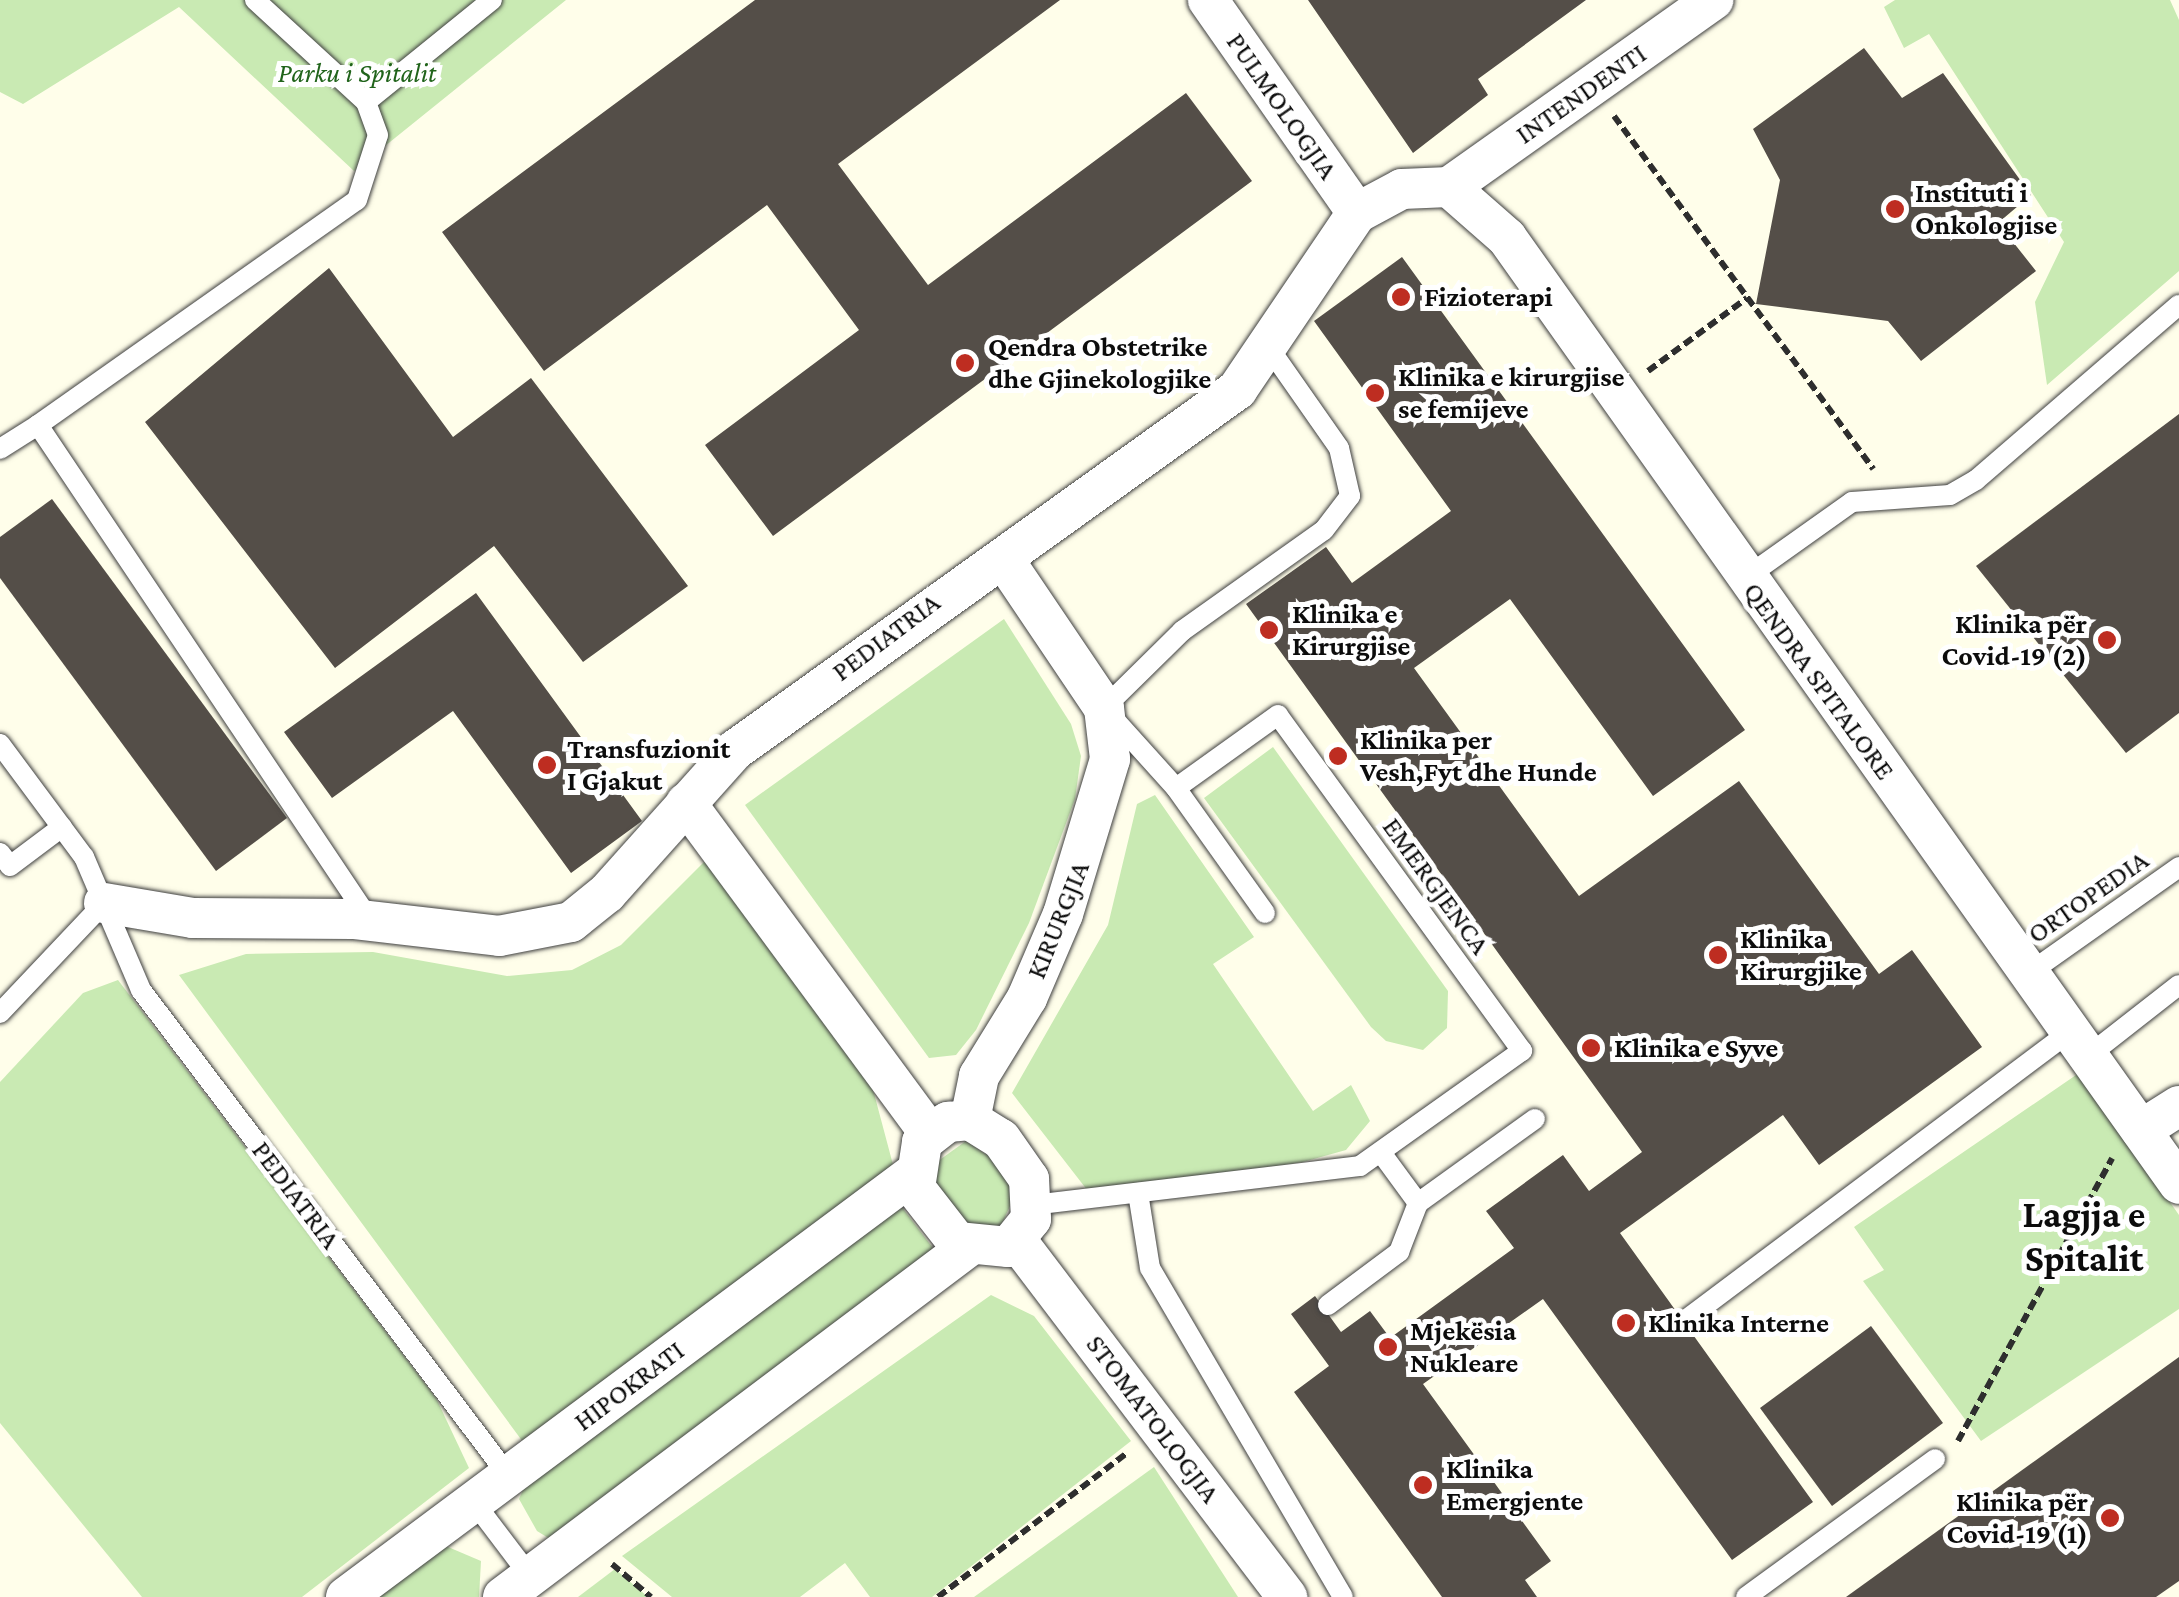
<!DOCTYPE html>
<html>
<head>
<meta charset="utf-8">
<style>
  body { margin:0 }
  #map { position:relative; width:2179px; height:1597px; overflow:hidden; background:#fffeea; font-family:"Crimson Pro",serif }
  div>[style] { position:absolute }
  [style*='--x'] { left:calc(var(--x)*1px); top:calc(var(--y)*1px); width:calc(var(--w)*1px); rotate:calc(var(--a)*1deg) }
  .green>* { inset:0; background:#c9eab3 }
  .building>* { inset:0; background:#544e48 }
  .path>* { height:6px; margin-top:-3px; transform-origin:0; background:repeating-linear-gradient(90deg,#2e2e2e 0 10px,transparent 0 15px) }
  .roads { filter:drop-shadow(0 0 2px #3f3f3f) drop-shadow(0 0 2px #3f3f3f) }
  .service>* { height:20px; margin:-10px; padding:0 10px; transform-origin:10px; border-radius:10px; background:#fff }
  .minor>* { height:40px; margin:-20px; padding:0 20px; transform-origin:20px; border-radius:20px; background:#fff }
  .dots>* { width:28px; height:28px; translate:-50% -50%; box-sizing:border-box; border:5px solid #fff; border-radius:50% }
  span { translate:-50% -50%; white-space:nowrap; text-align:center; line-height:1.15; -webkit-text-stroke:10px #fff; paint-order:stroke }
  .park-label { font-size:28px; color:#21641b; font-style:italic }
  .street-label { font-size:28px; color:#0c0c0c }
  .poi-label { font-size:28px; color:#0c0c0c; font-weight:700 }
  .left { translate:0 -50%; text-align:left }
  .right { translate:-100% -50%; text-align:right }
  .district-label { font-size:38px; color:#0c0c0c; font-weight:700 }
</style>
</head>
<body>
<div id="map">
  <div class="green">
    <i style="clip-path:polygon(0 0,566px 0,354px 171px,179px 7px,23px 104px,0 92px)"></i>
    <i style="clip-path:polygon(1895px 0,2170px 0,2179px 20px,2179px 271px,2047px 385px,2035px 302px,2064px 242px,1929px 34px,1904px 48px,1884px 7px)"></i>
    <i style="clip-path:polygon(1004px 619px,1071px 724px,1081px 756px,1075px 799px,1029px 923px,976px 1030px,956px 1055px,929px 1058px,745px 805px)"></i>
    <i style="clip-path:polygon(1273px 747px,1448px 991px,1447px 1028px,1423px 1050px,1386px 1041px,1371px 1027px,1204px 798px)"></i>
    <i style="clip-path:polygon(1155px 795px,1254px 937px,1213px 964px,1313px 1111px,1351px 1085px,1370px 1121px,1346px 1150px,1303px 1162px,1091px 1195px,1012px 1093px,1108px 925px,1137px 804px)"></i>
    <i style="clip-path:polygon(710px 856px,871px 1082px,896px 1176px,523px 1442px,179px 975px,246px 954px,373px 952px,507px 976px,572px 970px,621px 945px)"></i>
    <i style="clip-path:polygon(118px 980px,436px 1398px,469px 1468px,302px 1597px,142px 1597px,0 1423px,0 1082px,83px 993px)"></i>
    <i style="clip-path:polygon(2079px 1073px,2179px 1215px,2179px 1309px,1981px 1441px,1863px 1281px,1884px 1270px,1854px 1227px)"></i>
    <i style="clip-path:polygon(966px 1141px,1005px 1167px,1013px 1199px,1002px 1224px,989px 1230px,964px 1225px,934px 1191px,934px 1164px)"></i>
    <i style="clip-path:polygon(901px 1206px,939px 1256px,550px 1539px,537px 1531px,519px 1499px,526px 1483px)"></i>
    <i style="clip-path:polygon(991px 1295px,1034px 1316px,1131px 1441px,932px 1597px,870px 1597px,845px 1563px,800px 1597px,672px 1597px,622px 1556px)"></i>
    <i style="clip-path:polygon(1154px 1467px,1238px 1597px,974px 1597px)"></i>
    <i style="clip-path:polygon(441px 1544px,481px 1561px,479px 1597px,374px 1597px)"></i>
    <i style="clip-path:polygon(615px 1569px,648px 1597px,578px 1597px)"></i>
  </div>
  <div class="building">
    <i style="clip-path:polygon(755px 0,1060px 0,838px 164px,928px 285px,1186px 93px,1252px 181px,773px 536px,705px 445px,859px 330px,767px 205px,544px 371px,442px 232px)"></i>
    <i style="clip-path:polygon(1308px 0,1586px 0,1478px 79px,1488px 95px,1413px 153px)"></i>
    <i style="clip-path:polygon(1864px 48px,1902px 98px,1943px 73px,2031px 195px,1998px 223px,2036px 271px,1921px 361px,1888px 321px,1756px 304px,1780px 180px,1753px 129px)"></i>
    <i style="clip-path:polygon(1402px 257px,1745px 730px,1653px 796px,1510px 599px,1414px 668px,1579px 896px,1739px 781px,1879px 974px,1912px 950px,1982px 1047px,1819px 1165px,1783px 1115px,1620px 1233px,1813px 1502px,1732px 1560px,1543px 1299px,1423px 1384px,1551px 1561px,1525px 1580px,1537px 1597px,1442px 1597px,1294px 1392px,1329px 1366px,1291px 1314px,1315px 1296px,1341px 1332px,1370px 1311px,1390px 1338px,1514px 1248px,1486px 1211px,1563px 1155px,1589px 1191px,1642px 1152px,1246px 604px,1326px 547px,1352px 583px,1451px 511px,1314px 321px)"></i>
    <i style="clip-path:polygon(329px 268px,453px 437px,531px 378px,688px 586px,583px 662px,494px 546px,335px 668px,145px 422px)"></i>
    <i style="clip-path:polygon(2179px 414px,2179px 713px,2126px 753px,1976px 566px)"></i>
    <i style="clip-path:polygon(52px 499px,287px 818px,216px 871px,0 578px,0 537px)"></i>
    <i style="clip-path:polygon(476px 593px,642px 821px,571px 873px,453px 711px,332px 798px,284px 732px)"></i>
    <i style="clip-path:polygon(1871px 1326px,1943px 1423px,1832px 1506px,1760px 1408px)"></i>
    <i style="clip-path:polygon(2179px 1357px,2179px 1581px,2156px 1597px,1846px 1597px)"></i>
  </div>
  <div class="path">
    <i style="--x:1614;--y:116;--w:438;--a:53.7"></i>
    <i style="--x:1648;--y:371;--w:123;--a:-36.4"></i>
    <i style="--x:1958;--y:1441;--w:322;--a:-61.4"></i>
    <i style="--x:612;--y:1564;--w:51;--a:40.2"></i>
    <i style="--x:938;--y:1597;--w:239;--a:-37.3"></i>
  </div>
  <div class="roads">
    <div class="service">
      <i style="--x:255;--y:0;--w:151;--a:42.6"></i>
      <i style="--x:366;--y:102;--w:162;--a:-39"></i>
      <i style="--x:38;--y:425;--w:390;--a:-35.2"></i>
      <i style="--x:357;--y:200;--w:68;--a:-72.1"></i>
      <i style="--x:378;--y:135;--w:35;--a:-110"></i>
      <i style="--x:0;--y:449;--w:45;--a:-32.3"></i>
      <i style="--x:38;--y:425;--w:595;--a:56.18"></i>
      <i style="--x:1745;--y:578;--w:131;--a:-35.4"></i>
      <i style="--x:1852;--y:502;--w:98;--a:-4.1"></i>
      <i style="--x:1950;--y:495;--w:30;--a:-30"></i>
      <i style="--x:1976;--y:480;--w:268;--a:-40.8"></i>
      <i style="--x:0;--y:744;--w:141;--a:53.4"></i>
      <i style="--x:84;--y:857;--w:145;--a:66.8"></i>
      <i style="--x:141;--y:990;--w:608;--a:52.89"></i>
      <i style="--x:0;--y:853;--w:16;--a:52"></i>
      <i style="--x:10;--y:866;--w:65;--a:-36.9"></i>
      <i style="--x:1265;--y:913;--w:153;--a:-125.5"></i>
      <i style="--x:1176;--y:788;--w:108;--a:-132"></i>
      <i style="--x:1104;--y:708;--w:110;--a:-44.6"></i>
      <i style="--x:1182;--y:631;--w:174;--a:-35.4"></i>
      <i style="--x:1324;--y:530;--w:43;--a:-52.6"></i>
      <i style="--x:1350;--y:496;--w:49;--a:-102.9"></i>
      <i style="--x:1339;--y:448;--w:122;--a:-125"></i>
      <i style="--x:2029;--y:973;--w:184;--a:-35.2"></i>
      <i style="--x:0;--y:1013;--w:151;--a:-46.6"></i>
      <i style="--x:2088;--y:1056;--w:115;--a:-38"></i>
      <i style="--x:1382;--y:1154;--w:61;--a:53.7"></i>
      <i style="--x:1138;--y:1193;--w:76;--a:80.9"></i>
      <i style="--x:1150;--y:1268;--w:381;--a:59.6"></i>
      <i style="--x:1033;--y:1205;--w:329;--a:-6.8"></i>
      <i style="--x:1360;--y:1166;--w:199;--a:-35.4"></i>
      <i style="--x:1522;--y:1051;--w:415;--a:-126"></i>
      <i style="--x:1278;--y:715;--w:125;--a:144.4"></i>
      <i style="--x:1328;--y:1305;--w:89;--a:-36.7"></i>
      <i style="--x:1399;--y:1252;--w:53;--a:-68.8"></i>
      <i style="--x:1418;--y:1203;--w:144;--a:-35.7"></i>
      <i style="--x:1687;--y:1319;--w:479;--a:-36.9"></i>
      <i style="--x:473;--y:1501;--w:94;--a:52.8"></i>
      <i style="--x:1746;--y:1597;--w:234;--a:-36.1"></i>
    </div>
    <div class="minor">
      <i style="--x:1208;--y:0;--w:260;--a:55"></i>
      <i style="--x:1449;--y:187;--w:324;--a:-35.3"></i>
      <i style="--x:686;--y:803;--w:410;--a:53.6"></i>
      <i style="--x:104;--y:903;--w:90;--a:9.6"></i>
      <i style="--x:193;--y:918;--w:160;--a:0.4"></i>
      <i style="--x:353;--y:919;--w:147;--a:6.6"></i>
      <i style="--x:499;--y:936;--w:73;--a:-11"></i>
      <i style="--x:571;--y:922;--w:46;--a:-38.9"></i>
      <i style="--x:607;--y:893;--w:192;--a:-48.2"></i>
      <i style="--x:735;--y:750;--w:618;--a:-35.65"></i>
      <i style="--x:1237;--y:390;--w:214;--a:-55.9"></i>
      <i style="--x:1357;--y:213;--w:51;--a:-28.1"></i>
      <i style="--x:1402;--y:189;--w:47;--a:-2.4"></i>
      <i style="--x:1449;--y:187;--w:77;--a:41.3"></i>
      <i style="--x:1507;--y:238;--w:1160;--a:54.61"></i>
      <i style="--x:970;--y:1120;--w:45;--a:-78.4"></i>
      <i style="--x:979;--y:1076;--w:92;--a:-58.4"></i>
      <i style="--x:1027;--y:998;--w:91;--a:-66.8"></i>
      <i style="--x:1063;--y:914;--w:162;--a:-73.1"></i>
      <i style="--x:1110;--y:759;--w:51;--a:-96.7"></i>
      <i style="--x:1104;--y:708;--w:179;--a:-124"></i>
      <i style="--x:970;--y:1120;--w:36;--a:32"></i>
      <i style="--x:1001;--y:1139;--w:49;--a:55"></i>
      <i style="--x:1029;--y:1179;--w:40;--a:87.1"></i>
      <i style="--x:1031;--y:1219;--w:36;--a:129"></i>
      <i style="--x:1008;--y:1247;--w:51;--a:-174.4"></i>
      <i style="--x:957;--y:1242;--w:68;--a:-127.9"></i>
      <i style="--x:915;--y:1188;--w:47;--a:-81.3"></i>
      <i style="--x:922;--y:1142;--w:33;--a:-38"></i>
      <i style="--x:948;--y:1122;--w:22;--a:-5"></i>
      <i style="--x:2141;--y:1130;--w:45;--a:-32.3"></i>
      <i style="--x:1017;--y:1241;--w:447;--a:52.8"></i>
      <i style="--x:346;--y:1597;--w:706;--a:-36.71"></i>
      <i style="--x:503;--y:1597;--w:582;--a:-36.97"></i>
    </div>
  </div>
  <div class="dots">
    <i style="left:1895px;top:209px;background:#be2d21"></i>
    <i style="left:1401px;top:297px;background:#be2d21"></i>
    <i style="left:965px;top:363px;background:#be2d21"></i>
    <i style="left:1375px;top:393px;background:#be2d21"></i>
    <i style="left:1269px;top:630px;background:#be2d21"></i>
    <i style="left:2107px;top:640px;background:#be2d21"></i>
    <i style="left:1338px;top:756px;background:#be2d21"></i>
    <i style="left:547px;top:765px;background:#be2d21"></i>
    <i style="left:1718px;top:955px;background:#be2d21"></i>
    <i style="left:1591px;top:1048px;background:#be2d21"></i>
    <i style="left:1626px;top:1323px;background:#be2d21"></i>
    <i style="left:1388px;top:1347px;background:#be2d21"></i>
    <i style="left:1423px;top:1485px;background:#be2d21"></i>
    <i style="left:2110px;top:1518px;background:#be2d21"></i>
  </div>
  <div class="park-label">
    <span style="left:357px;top:73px">Parku i Spitalit</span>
  </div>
  <div class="street-label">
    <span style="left:1581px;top:94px;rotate:-35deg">INTENDENTI</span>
    <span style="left:1282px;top:106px;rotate:55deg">PULMOLOGJIA</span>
    <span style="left:886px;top:637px;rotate:-37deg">PEDIATRIA</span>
    <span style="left:1819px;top:681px;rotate:54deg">QENDRA SPITALORE</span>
    <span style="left:1436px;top:886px;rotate:54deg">EMERGJENCA</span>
    <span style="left:2088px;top:897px;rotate:-35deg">ORTOPEDIA</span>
    <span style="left:1058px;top:920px;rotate:-68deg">KIRURGJIA</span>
    <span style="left:296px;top:1195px;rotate:53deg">PEDIATRIA</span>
    <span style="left:629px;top:1386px;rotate:-37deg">HIPOKRATI</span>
    <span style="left:1153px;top:1419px;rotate:53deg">STOMATOLOGJIA</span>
  </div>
  <div class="poi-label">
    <span class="left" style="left:1915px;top:209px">Instituti i<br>Onkologjise</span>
    <span class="left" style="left:1424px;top:297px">Fizioterapi</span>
    <span class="left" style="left:988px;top:363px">Qendra Obstetrike<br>dhe Gjinekologjike</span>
    <span class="left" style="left:1398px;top:393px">Klinika e kirurgjise<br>se femijeve</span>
    <span class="left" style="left:1292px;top:630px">Klinika e<br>Kirurgjise</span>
    <span class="right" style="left:2087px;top:640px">Klinika për<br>Covid-19 (2)</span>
    <span class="left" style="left:1360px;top:756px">Klinika per<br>Vesh,Fyt dhe Hunde</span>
    <span class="left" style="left:567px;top:765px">Transfuzionit<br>I Gjakut</span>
    <span class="left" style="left:1740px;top:955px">Klinika<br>Kirurgjike</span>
    <span class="left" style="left:1614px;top:1048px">Klinika e Syve</span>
    <span class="left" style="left:1648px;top:1323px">Klinika Interne</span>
    <span class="left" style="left:1410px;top:1347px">Mjekësia<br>Nukleare</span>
    <span class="left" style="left:1446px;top:1485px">Klinika<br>Emergjente</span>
    <span class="right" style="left:2088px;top:1518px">Klinika për<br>Covid-19 (1)</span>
  </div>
  <div class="district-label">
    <span style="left:2084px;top:1237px">Lagjja e<br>Spitalit</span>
  </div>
</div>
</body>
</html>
